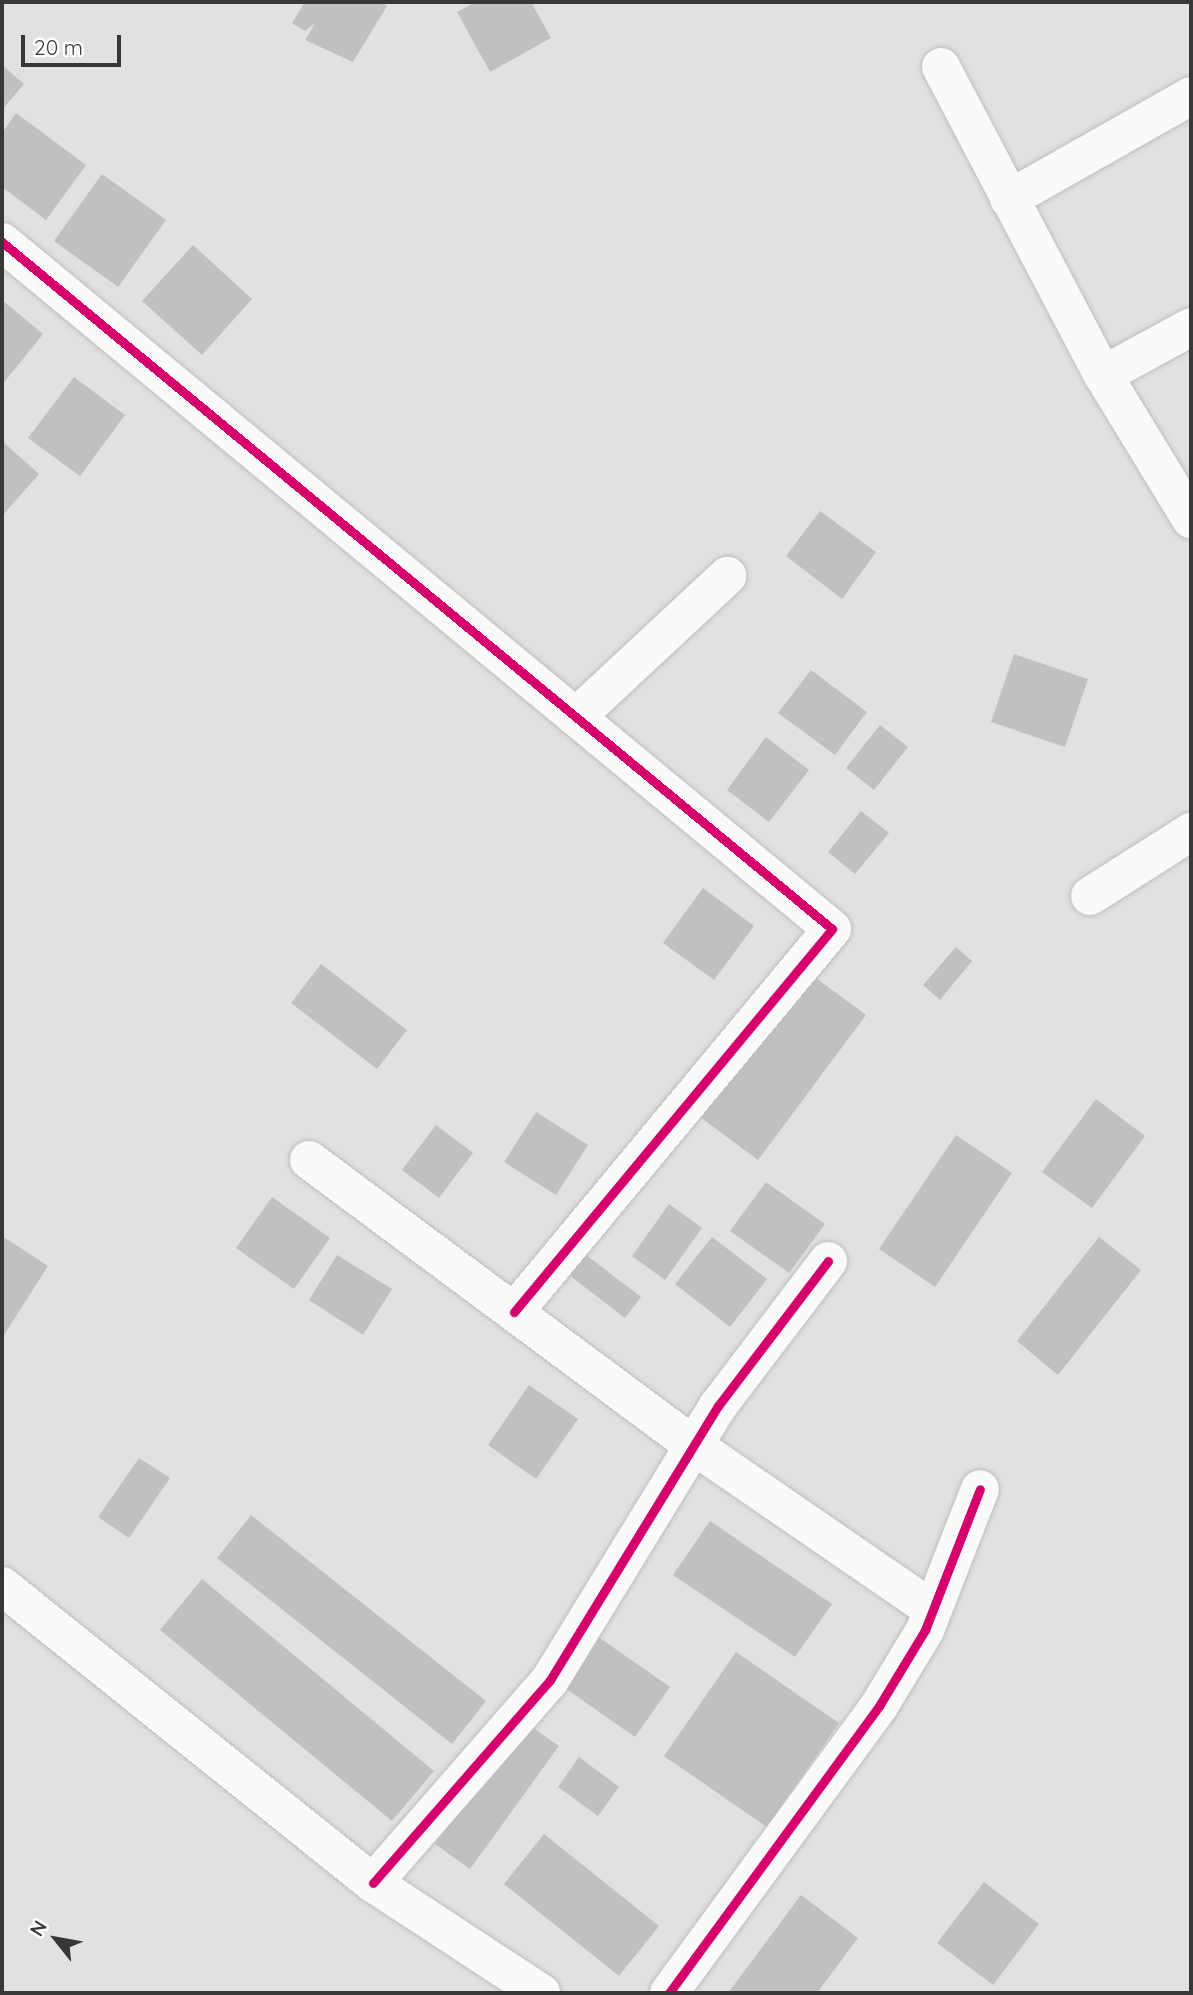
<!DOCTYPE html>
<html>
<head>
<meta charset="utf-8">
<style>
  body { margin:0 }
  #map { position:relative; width:1193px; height:1995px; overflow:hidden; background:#e0e1e2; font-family:Quicksand,sans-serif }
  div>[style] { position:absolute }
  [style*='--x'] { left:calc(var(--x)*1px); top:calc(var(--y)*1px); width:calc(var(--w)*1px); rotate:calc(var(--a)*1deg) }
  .building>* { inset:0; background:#c0c0c1 }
  .roads { filter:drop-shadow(0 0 2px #bdbebf) drop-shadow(0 0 2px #bdbebf) }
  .minor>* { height:38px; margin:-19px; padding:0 19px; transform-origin:19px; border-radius:19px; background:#fafafb }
  .cycleway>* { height:9px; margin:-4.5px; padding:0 4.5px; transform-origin:4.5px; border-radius:4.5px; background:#d6006c }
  span { translate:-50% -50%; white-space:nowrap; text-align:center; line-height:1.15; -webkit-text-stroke:5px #fff; paint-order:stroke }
  .frame { position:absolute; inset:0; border:4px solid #373738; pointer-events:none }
  .north { position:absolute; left:21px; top:1904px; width:70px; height:70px; -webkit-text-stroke:5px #fff; paint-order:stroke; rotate:301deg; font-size:19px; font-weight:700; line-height:28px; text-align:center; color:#373738 }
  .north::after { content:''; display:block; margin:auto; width:24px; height:32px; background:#373738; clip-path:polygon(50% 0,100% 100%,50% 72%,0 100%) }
  .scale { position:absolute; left:21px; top:35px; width:100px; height:32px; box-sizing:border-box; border:4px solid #373738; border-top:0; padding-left:9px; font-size:21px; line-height:24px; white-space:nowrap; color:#373738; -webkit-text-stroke:5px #fff; paint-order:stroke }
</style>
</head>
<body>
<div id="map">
  <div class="building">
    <i style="clip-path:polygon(305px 2px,381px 2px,387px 6px,353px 62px,305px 40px,315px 23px,305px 31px,292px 23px)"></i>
    <i style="clip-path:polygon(476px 2px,531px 2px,551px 38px,490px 72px,457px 12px)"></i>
    <i style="clip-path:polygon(2px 65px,24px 84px,2px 110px)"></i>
    <i style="clip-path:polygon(16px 113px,86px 165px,46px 220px,2px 187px,2px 133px)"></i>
    <i style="clip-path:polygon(102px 174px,166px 220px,118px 287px,54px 241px)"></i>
    <i style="clip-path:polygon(193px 245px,252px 299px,202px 355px,142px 301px)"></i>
    <i style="clip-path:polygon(2px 300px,43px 334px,2px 385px)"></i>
    <i style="clip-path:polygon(74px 377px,125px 415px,80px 476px,28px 438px)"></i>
    <i style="clip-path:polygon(2px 441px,39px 474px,3px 515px,2px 514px)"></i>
    <i style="clip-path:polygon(820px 511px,876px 552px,842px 599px,786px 556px)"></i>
    <i style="clip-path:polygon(1014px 654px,1088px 679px,1065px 747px,991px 722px)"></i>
    <i style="clip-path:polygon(811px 670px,867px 712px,835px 755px,778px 713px)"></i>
    <i style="clip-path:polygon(880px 725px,908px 747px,874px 790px,846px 768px)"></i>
    <i style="clip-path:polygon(766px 737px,809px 770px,769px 822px,727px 790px)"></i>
    <i style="clip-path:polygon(861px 811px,889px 833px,855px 874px,828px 852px)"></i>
    <i style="clip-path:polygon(703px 888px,754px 926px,714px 980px,663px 943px)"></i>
    <i style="clip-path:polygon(956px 947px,972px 961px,940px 1000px,923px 985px)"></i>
    <i style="clip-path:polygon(321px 964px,407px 1030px,377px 1069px,291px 1003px)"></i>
    <i style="clip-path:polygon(808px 972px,866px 1015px,758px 1160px,700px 1117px)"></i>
    <i style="clip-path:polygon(1096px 1099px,1145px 1136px,1092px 1208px,1042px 1172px)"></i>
    <i style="clip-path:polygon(536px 1112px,588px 1145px,556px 1195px,504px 1162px)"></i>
    <i style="clip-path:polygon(436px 1125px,473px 1153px,439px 1198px,402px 1170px)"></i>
    <i style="clip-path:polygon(956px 1135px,1012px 1173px,935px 1287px,879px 1249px)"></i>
    <i style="clip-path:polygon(766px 1182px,825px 1224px,789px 1273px,730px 1231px)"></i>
    <i style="clip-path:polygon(272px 1197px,330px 1238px,294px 1289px,236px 1248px)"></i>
    <i style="clip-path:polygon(669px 1204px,702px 1228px,665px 1280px,632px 1256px)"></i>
    <i style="clip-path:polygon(2px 1236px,48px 1266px,2px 1338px)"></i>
    <i style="clip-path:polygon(712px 1237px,767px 1279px,730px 1327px,675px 1284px)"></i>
    <i style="clip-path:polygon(1099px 1237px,1141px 1270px,1058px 1375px,1017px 1341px)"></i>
    <i style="clip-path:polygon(581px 1251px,641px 1297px,625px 1318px,565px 1272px)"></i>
    <i style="clip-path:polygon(337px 1255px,392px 1289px,363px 1335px,309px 1300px)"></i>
    <i style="clip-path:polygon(529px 1385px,578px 1419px,536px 1479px,488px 1445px)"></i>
    <i style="clip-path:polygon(139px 1458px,170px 1478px,129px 1538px,98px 1517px)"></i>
    <i style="clip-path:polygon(251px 1515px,486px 1701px,452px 1744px,217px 1558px)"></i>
    <i style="clip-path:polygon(710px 1521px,832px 1604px,795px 1657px,673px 1575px)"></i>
    <i style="clip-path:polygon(202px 1579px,434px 1771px,392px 1821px,160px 1630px)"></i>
    <i style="clip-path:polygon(597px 1636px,670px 1687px,635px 1737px,562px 1686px)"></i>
    <i style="clip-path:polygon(736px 1652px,839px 1723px,767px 1827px,664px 1756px)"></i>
    <i style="clip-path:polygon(523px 1721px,559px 1746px,470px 1869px,435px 1844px)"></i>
    <i style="clip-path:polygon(579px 1757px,619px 1787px,598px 1816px,558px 1787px)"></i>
    <i style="clip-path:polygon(544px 1834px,659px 1926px,619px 1976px,504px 1884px)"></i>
    <i style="clip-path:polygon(984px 1882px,1039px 1924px,993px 1985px,937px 1943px)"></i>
    <i style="clip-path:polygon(801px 1895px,858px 1938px,817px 1993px,728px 1993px)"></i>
  </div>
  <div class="roads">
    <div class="minor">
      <i style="--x:941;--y:67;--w:348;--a:62.3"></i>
      <i style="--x:1103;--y:375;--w:169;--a:58.6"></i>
      <i style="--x:1009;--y:199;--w:209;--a:-29.5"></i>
      <i style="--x:2;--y:242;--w:1077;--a:39.61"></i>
      <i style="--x:832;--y:929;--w:498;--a:129.7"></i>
      <i style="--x:1103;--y:375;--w:100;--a:-28.6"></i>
      <i style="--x:576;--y:717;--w:207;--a:-43"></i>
      <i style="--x:1090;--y:896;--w:120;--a:-32.4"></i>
      <i style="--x:309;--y:1160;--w:482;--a:36.6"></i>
      <i style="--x:696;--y:1447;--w:283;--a:34.5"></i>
      <i style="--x:2;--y:1586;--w:475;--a:38.7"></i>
      <i style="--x:373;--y:1883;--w:201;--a:33.2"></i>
      <i style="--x:373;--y:1883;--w:269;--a:-48.9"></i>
      <i style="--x:550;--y:1680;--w:321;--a:-58.5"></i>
      <i style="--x:718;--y:1406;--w:182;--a:-52.8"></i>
      <i style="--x:669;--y:1993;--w:356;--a:-53.8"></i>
      <i style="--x:879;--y:1706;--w:89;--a:-58.8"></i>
      <i style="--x:925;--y:1630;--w:151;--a:-68.7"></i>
    </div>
  </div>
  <div class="cycleway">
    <i style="--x:2;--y:242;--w:1077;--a:39.61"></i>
    <i style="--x:832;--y:929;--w:498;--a:129.7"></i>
    <i style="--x:373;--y:1883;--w:269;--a:-48.9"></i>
    <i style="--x:550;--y:1680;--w:321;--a:-58.5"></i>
    <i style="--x:718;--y:1406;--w:182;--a:-52.8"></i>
    <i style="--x:669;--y:1993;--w:356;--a:-53.8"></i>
    <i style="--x:879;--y:1706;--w:89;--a:-58.8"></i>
    <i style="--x:925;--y:1630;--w:151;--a:-68.7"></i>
  </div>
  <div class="frame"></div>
  <div class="north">N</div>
  <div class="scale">20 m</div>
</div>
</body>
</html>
